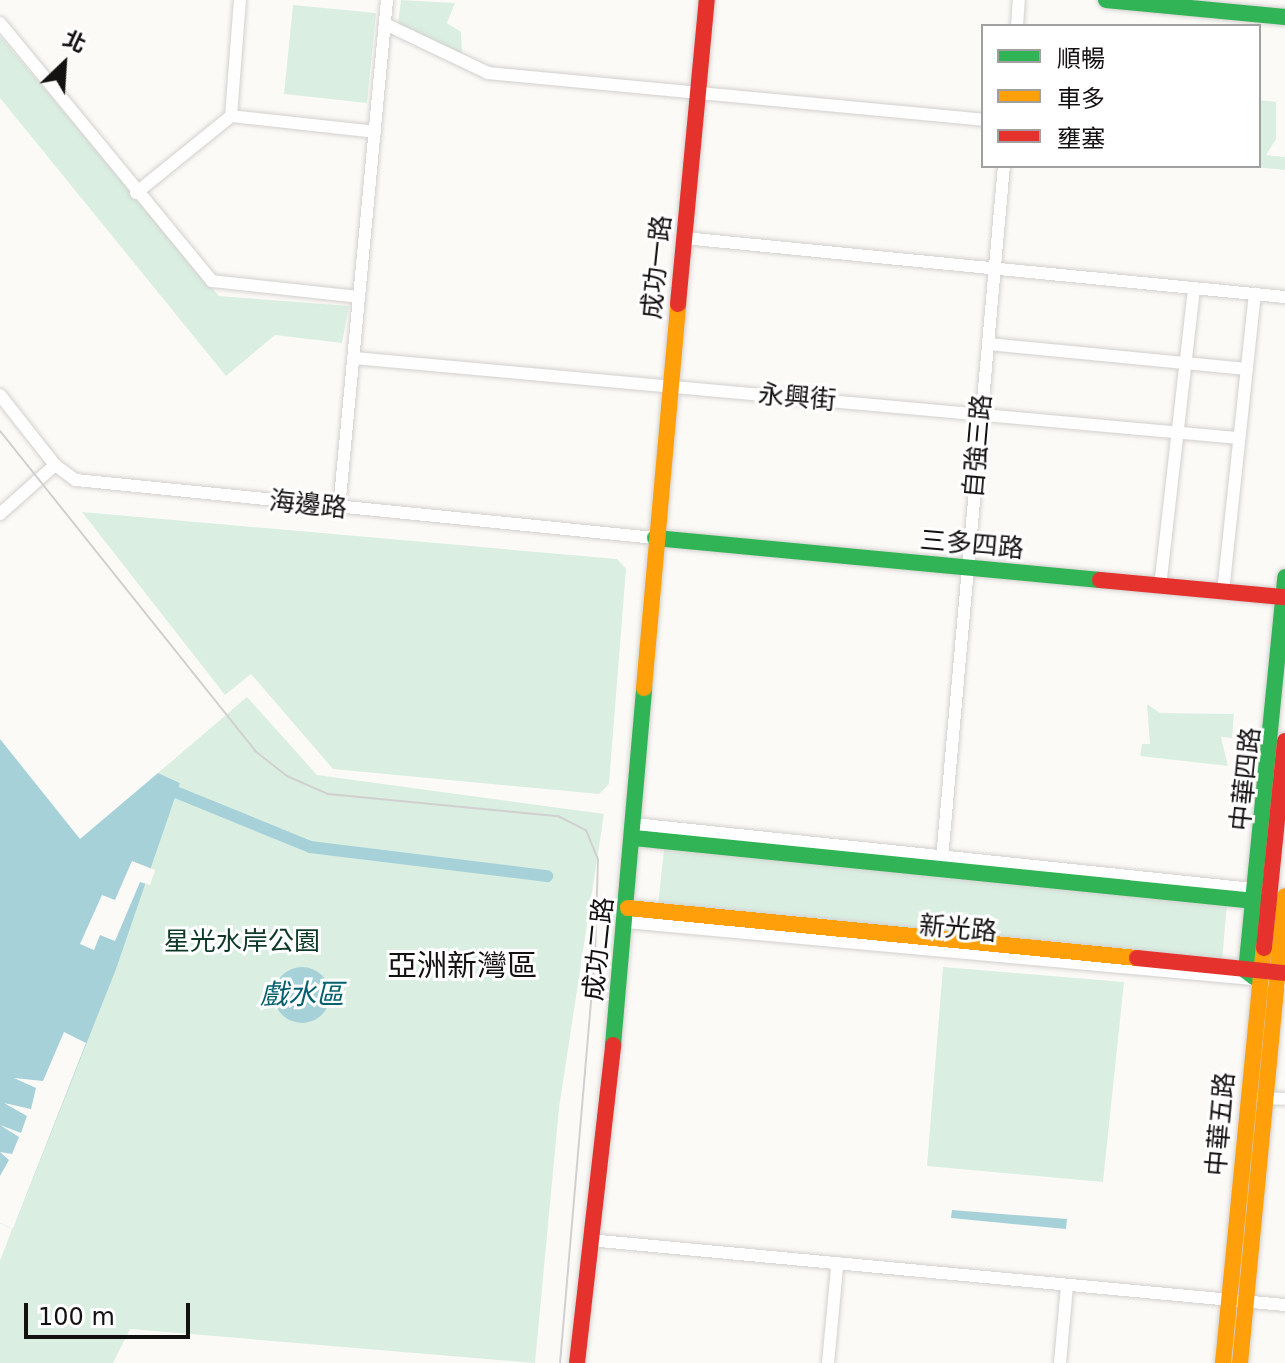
<!DOCTYPE html>
<html>
<head>
<meta charset="utf-8">
<style>
  body { margin:0 }
  #map { position:relative; width:1285px; height:1363px; overflow:hidden; background:#fcfaf7; font-family:"DejaVu Sans","Noto Sans TC",sans-serif }
  div>[style] { position:absolute }
  [style*='--x'] { left:calc(var(--x)*1px); top:calc(var(--y)*1px); width:calc(var(--w)*1px); rotate:calc(var(--a)*1deg) }
  .green>* { inset:0; background:#daefe2 }
  .water>* { inset:0; background:#a7d1d9 }
  .round { border-radius:50% }
  .pier>* { inset:0; background:#fcfaf7 }
  .canal>* { height:12px; margin:-6px; padding:0 6px; transform-origin:6px; border-radius:6px; background:#a7d1d9 }
  .roads { filter:drop-shadow(0 0 2px #d2d0ce) drop-shadow(0 0 2px #d2d0ce) }
  .street>* { height:12px; margin:-6px; padding:0 6px; transform-origin:6px; border-radius:6px; background:#fffefe }
  .fast>* { height:16px; margin:-8px; padding:0 8px; transform-origin:8px; border-radius:8px; background:#30b455 }
  .slow>* { height:16px; margin:-8px; padding:0 8px; transform-origin:8px; border-radius:8px; background:#ff9f0a }
  .jam>* { height:16px; margin:-8px; padding:0 8px; transform-origin:8px; border-radius:8px; background:#e5322d }
  .tram>* { height:2px; margin:-1px; padding:0 1px; transform-origin:1px; border-radius:1px; background:#d1d0d0 }
  span { translate:-50% -50%; white-space:nowrap; text-align:center; line-height:1.15; -webkit-text-stroke:6px #fff; paint-order:stroke }
  .street-label { font-size:26px; color:#141211 }
  .park-label { font-size:26px; color:#0d3926 }
  .water-label { font-size:28px; color:#05616e; font-style:italic }
  .quarter-label { font-size:30px; color:#141211 }
  .legend { position:absolute; left:981px; top:24px; width:280px; height:144px; box-sizing:border-box; background:#fff; border:2px solid #a1a0a0; margin:0; padding:10px 14px; list-style:none; font-size:24px; color:#141211 }
  .legend li { display:flex; align-items:center; gap:16px; height:40px }
  .legend b { width:40px; border:2px solid #a1a0a0 }
  .north { position:absolute; left:24px; top:24px; width:80px; height:80px; -webkit-text-stroke:6px #fff; paint-order:stroke; rotate:25deg; font-size:22px; font-weight:700; line-height:32px; text-align:center; color:#141211 }
  .north::after { content:''; display:block; margin:auto; width:28px; height:36px; background:#141211; clip-path:polygon(50% 0,100% 100%,50% 72%,0 100%) }
  .scale { position:absolute; left:24px; top:1303px; width:166px; height:36px; box-sizing:border-box; border:4px solid #141211; border-top:0; padding-left:10px; font-size:24px; line-height:28px; white-space:nowrap; color:#141211; -webkit-text-stroke:6px #fff; paint-order:stroke }
</style>
</head>
<body>
<div id="map">
  <div class="green">
    <i style="clip-path:polygon(401px 0,455px 3px,447px 23px,461px 32px,462px 54px,398px 24px)"></i>
    <i style="clip-path:polygon(293px 5px,376px 13px,367px 103px,284px 94px)"></i>
    <i style="clip-path:polygon(0 36px,219px 296px,349px 306px,342px 343px,275px 335px,226px 376px,0 98px)"></i>
    <i style="clip-path:polygon(1259px 100px,1276px 102px,1276px 139px,1266px 155px,1285px 157px,1285px 170px,1245px 166px,1259px 166px)"></i>
    <i style="clip-path:polygon(82px 512px,617px 559px,626px 569px,609px 784px,599px 794px,333px 769px,251px 674px,225px 695px)"></i>
    <i style="clip-path:polygon(247px 697px,317px 775px,604px 814px,559px 1108px,535px 1363px,130px 1329px,113px 1363px,0 1363px,0 1261px,180px 783px,158px 773px)"></i>
    <i style="clip-path:polygon(1147px 704px,1160px 713px,1234px 714px,1232px 738px,1221px 737px,1228px 766px,1140px 756px,1142px 744px,1150px 744px)"></i>
    <i style="clip-path:polygon(664px 849px,1227px 903px,1222px 962px,658px 905px)"></i>
    <i style="clip-path:polygon(943px 967px,1124px 982px,1103px 1182px,927px 1166px)"></i>
  </div>
  <div class="water">
    <i style="clip-path:polygon(0 739px,80px 839px,158px 773px,180px 783px,116px 969px,13px 1229px,0 1223px)"></i>
    <i class="round" style="left:274px;top:967px;width:56px;height:56px"></i>
    <i style="clip-path:polygon(952px 1210px,1067px 1219px,1066px 1229px,951px 1218px)"></i>
  </div>
  <div class="pier">
    <i style="clip-path:polygon(132px 861px,155px 870px,150px 885px,140px 882px,115px 941px,100px 935px,94px 950px,80px 944px,102px 895px,115px 900px)"></i>
    <i style="clip-path:polygon(64px 1032px,86px 1043px,13px 1229px,0 1223px,0 1176px,9px 1160px,0 1152px,12px 1154px,19px 1137px,0 1125px,21px 1133px,27px 1116px,4px 1103px,31px 1109px,36px 1088px,14px 1078px,43px 1081px)"></i>
  </div>
  <div class="canal">
    <i style="--x:178;--y:793;--w:143;--a:22.2"></i>
    <i style="--x:310;--y:847;--w:239;--a:7"></i>
  </div>
  <div class="roads">
    <div class="street">
      <i style="--x:0;--y:23;--w:334;--a:50.6"></i>
      <i style="--x:212;--y:281;--w:148;--a:6.2"></i>
      <i style="--x:385;--y:24;--w:114;--a:25.4"></i>
      <i style="--x:488;--y:73;--w:497;--a:5.4"></i>
      <i style="--x:1017;--y:26;--w:26;--a:-86"></i>
      <i style="--x:231;--y:116;--w:116;--a:-85.6"></i>
      <i style="--x:136;--y:193;--w:122;--a:-39"></i>
      <i style="--x:231;--y:116;--w:145;--a:6.3"></i>
      <i style="--x:684;--y:238;--w:604;--a:5.61"></i>
      <i style="--x:988;--y:344;--w:260;--a:5.5"></i>
      <i style="--x:354;--y:358;--w:889;--a:5.17"></i>
      <i style="--x:0;--y:395;--w:89;--a:51.8"></i>
      <i style="--x:55;--y:465;--w:26;--a:36"></i>
      <i style="--x:76;--y:480;--w:582;--a:5.72"></i>
      <i style="--x:339;--y:509;--w:511;--a:-84.61"></i>
      <i style="--x:0;--y:514;--w:74;--a:-41.7"></i>
      <i style="--x:1160;--y:587;--w:301;--a:-83.5"></i>
      <i style="--x:1223;--y:592;--w:300;--a:-83.9"></i>
      <i style="--x:634;--y:824;--w:631;--a:6"></i>
      <i style="--x:941;--y:870;--w:707;--a:-84.89"></i>
      <i style="--x:626;--y:922;--w:662;--a:5.2"></i>
      <i style="--x:1260;--y:1098;--w:25;--a:2"></i>
      <i style="--x:589;--y:1240;--w:699;--a:5.34"></i>
      <i style="--x:828;--y:1363;--w:96;--a:-84.6"></i>
      <i style="--x:1060;--y:1363;--w:77;--a:-84.8"></i>
    </div>
    <div class="fast">
      <i style="--x:1106;--y:0;--w:180;--a:5.4"></i>
      <i style="--x:655;--y:538;--w:447;--a:5.4"></i>
      <i style="--x:634;--y:838;--w:654;--a:5.79"></i>
      <i style="--x:1254;--y:977;--w:10;--a:-143"></i>
      <i style="--x:1246;--y:971;--w:396;--a:-84.3"></i>
      <i style="--x:613;--y:1045;--w:358;--a:-85"></i>
    </div>
    <div class="slow">
      <i style="--x:644;--y:688;--w:386;--a:-84.9"></i>
      <i style="--x:628;--y:908;--w:511;--a:5.61"></i>
      <i style="--x:1223;--y:1363;--w:417;--a:-84.4"></i>
      <i style="--x:1240;--y:1363;--w:469;--a:-84.5"></i>
    </div>
    <div class="jam">
      <i style="--x:678;--y:304;--w:305;--a:-84.6"></i>
      <i style="--x:1100;--y:580;--w:186;--a:5.3"></i>
      <i style="--x:1264;--y:948;--w:208;--a:-84.2"></i>
      <i style="--x:1137;--y:958;--w:149;--a:5.8"></i>
      <i style="--x:577;--y:1363;--w:320;--a:-83.5"></i>
    </div>
  </div>
  <div class="tram">
    <i style="--x:0;--y:431;--w:409;--a:51.4"></i>
    <i style="--x:255;--y:751;--w:41;--a:38"></i>
    <i style="--x:287;--y:776;--w:45;--a:23.7"></i>
    <i style="--x:328;--y:794;--w:231;--a:5.5"></i>
    <i style="--x:558;--y:816;--w:31;--a:27"></i>
    <i style="--x:586;--y:830;--w:32;--a:68"></i>
    <i style="--x:598;--y:860;--w:95;--a:91.8"></i>
    <i style="--x:595;--y:955;--w:409;--a:94.9"></i>
  </div>
  <div class="street-label">
    <span style="left:657px;top:267px;rotate:-84deg">成功一路</span>
    <span style="left:797px;top:398px;rotate:5deg">永興街</span>
    <span style="left:978px;top:446px;rotate:-85deg">自強三路</span>
    <span style="left:308px;top:505px;rotate:6deg">海邊路</span>
    <span style="left:972px;top:545px;rotate:5deg">三多四路</span>
    <span style="left:1246px;top:779px;rotate:-84deg">中華四路</span>
    <span style="left:958px;top:929px;rotate:5deg">新光路</span>
    <span style="left:599px;top:949px;rotate:-84deg">成功二路</span>
    <span style="left:1221px;top:1124px;rotate:-85deg">中華五路</span>
  </div>
  <div class="park-label">
    <span style="left:242px;top:942px">星光水岸公園</span>
  </div>
  <div class="water-label">
    <span style="left:302px;top:995px">戲水區</span>
  </div>
  <div class="quarter-label">
    <span style="left:462px;top:966px">亞洲新灣區</span>
  </div>
  <ul class="legend">
  <li><b style="height:10px;background:#30b455"></b>順暢</li>
  <li><b style="height:10px;background:#ff9f0a"></b>車多</li>
  <li><b style="height:10px;background:#e5322d"></b>壅塞</li>
  </ul>
  <div class="north">北</div>
  <div class="scale">100 m</div>
</div>
</body>
</html>
